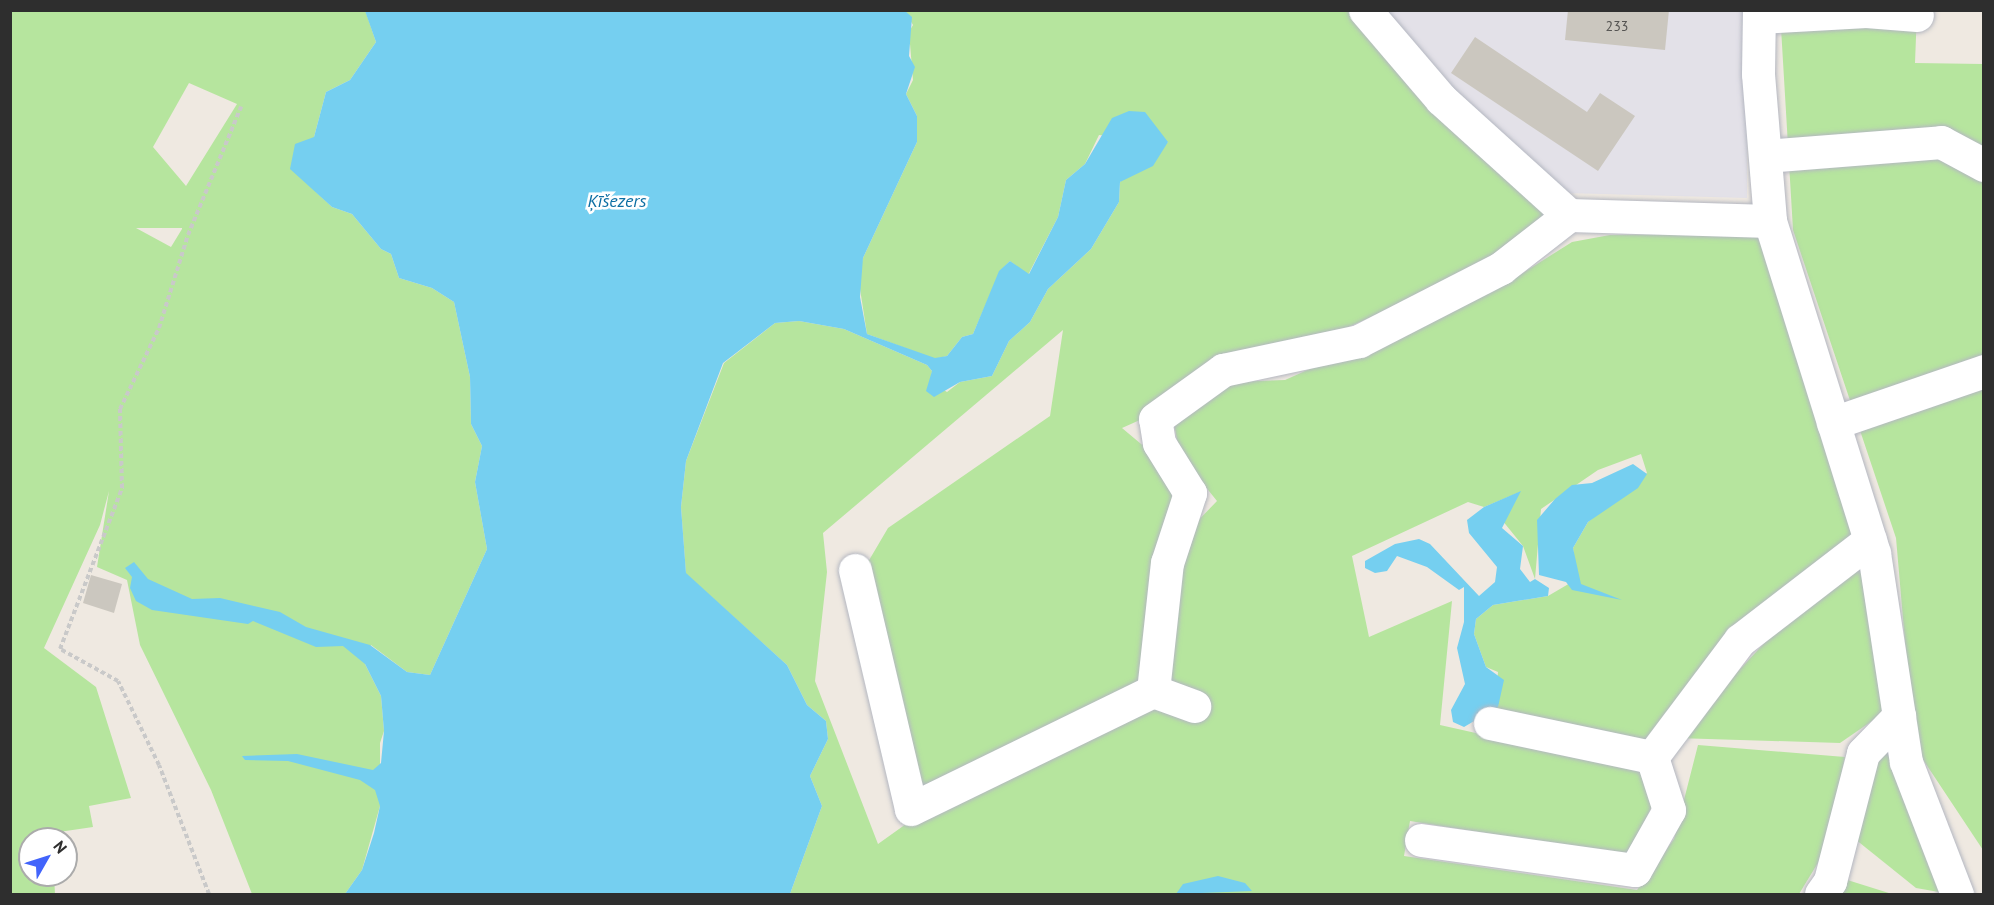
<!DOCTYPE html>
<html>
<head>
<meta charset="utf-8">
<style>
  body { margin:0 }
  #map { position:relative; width:1994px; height:905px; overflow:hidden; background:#efe9e1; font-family:"PT Sans",sans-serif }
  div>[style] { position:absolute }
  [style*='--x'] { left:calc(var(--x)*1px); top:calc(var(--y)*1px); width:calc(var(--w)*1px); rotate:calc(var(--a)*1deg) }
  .industrial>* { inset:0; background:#e3e1e8 }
  .green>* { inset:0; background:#b6e59e }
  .water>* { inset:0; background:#75cff0 }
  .building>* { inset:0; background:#cbc7bf }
  .path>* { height:4px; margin-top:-2px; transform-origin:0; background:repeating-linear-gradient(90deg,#c9c9c9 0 4.5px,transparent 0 7.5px) }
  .roads { filter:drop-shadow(0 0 2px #b4b7c1) drop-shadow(0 0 2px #b4b7c1) }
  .minor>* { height:33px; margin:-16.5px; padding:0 16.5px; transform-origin:16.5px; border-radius:16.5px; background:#fff }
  span { translate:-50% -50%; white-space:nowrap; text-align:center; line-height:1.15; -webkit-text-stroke:5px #fff; paint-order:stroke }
  .number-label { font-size:14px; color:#555452 }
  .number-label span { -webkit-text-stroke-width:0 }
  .water-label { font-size:18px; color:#0d6fa3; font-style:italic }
  .frame { position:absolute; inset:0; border:12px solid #2e2e2e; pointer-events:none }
  .north { position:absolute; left:18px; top:827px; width:60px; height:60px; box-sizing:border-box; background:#fff; border:2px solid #ababab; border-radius:50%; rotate:51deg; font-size:16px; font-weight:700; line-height:24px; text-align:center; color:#2e2e2e }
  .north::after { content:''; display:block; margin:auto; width:21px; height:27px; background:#4264fb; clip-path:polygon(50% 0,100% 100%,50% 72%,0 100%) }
</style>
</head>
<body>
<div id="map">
  <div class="industrial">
    <i style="clip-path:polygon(1381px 11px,1747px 11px,1747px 198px,1564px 193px,1424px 68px)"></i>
  </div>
  <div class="green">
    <i style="clip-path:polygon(evenodd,365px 10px,376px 42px,350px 80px,326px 92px,314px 137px,316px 192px,332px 207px,352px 214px,381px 249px,391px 254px,399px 278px,432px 288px,454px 302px,470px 377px,471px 424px,482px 446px,475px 482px,487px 549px,430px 675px,407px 672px,371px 645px,365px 664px,381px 696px,384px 731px,380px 743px,380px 806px,362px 870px,345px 894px,252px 894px,211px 790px,140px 645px,127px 580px,97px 567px,109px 491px,100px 525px,44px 648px,96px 687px,131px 798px,89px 806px,93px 827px,52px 833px,52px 839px,30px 839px,30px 875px,54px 875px,55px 894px,11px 894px,10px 11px,365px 10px,189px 83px,237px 104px,186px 186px,153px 147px,189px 83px,365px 10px,136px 228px,182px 228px,182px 229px,171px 247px,136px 228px)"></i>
    <i style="clip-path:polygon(905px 11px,1350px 11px,1413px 92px,1555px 213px,1492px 263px,1122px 428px,1153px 454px,1181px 496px,1143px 686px,923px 795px,868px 562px,888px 528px,1050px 416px,1063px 330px,823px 533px,827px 572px,815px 681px,878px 844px,913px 819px,1165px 678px,1187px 532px,1217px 501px,1180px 455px,1174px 424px,1231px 382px,1285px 380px,1518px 276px,1572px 242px,1610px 235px,1758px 233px,1854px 531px,1650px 749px,1494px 717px,1498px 672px,1486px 667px,1474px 634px,1476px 619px,1493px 605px,1548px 596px,1577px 579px,1573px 548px,1588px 522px,1647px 473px,1641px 454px,1598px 470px,1541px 509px,1535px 579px,1523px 546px,1502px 520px,1520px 492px,1484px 507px,1468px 502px,1352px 556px,1369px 637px,1452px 601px,1440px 725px,1641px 770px,1652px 806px,1628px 856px,1410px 821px,1404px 856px,1637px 890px,1674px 839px,1698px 745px,1845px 757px,1824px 853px,1799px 894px,790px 894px,822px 806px,810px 776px,828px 739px,826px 721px,807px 705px,787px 665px,686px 574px,681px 507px,686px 461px,724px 363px,775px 323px,799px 321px,844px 329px,927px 365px,932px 371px,931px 382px,947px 392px,960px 382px,992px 376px,1009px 341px,1030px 322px,1048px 289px,1091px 249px,1119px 202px,1120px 182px,1168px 142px,1099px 135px,1085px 164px,1066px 180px,1058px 217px,1028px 275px,1010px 261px,1000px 271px,973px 334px,962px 337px,947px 356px,935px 359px,867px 334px,858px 276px,863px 258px,917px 142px,917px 116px,906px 94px,913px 80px,909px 32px,913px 25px)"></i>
    <i style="clip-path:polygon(1780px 11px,1917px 11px,1915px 63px,1983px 64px,1983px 850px,1914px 746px,1896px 538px,1793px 230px)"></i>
    <i style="clip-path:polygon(1860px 564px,1888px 710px,1840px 743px,1676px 738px,1782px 624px)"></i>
    <i style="clip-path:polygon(1889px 740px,1939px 892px,1916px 888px,1855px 839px,1872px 757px)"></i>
    <i style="clip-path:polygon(1841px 878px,1892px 894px,1831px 894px)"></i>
  </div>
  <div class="water">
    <i style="clip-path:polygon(365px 11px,905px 11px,912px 17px,909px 56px,915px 67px,906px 94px,917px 116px,917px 142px,863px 258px,860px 297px,867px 334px,935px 358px,947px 356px,962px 337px,973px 334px,999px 271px,1010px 261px,1029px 274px,1058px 217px,1066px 180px,1085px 164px,1112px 118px,1129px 111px,1145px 112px,1168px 142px,1153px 166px,1120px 182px,1119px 202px,1091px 249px,1048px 289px,1030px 322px,1009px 341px,992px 376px,960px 382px,934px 397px,926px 391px,932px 371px,927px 365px,844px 329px,799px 321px,775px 323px,723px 363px,686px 461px,681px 507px,686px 573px,787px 665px,807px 705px,826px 721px,828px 739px,810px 776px,822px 806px,790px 894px,345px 894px,362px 870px,374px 833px,380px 806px,375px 790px,360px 780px,288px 761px,245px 760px,242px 756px,297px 754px,373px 770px,381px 763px,384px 731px,381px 696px,365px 664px,343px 646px,316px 647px,253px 621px,248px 624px,152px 610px,136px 601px,130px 588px,132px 577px,125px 568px,134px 562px,148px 579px,192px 599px,220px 598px,280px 612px,306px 627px,370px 645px,407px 672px,430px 675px,487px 549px,475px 482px,482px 446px,471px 424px,470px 377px,454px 302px,432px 288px,399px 278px,391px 254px,381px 249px,352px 214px,332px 207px,290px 169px,295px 144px,314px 137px,326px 92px,350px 80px,376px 42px)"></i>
    <i style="clip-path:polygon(1633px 464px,1647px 474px,1638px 488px,1588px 522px,1573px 548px,1581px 584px,1622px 600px,1572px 590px,1566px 582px,1539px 575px,1537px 520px,1555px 499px,1572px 485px,1592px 483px)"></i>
    <i style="clip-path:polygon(1521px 491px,1502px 528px,1523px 546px,1520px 569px,1530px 582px,1535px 579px,1549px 588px,1548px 596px,1493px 605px,1476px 619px,1474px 634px,1486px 667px,1504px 680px,1498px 707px,1464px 727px,1453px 722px,1451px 710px,1465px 684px,1457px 648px,1464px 622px,1464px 587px,1459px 590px,1427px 567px,1397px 556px,1387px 571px,1375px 573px,1365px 568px,1365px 561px,1395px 544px,1419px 539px,1430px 544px,1479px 596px,1495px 582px,1497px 567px,1469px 533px,1467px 520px,1484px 507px)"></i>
    <i style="clip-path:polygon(1218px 876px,1245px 883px,1252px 891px,1176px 894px,1183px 884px)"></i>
  </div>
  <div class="building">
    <i style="clip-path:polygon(1568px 10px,1669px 10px,1665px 50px,1565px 40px)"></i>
    <i style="clip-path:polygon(1475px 37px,1587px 112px,1600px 93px,1635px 116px,1598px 171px,1451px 73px)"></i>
    <i style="clip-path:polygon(91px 575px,122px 584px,114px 613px,83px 603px)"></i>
  </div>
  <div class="path">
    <i style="--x:209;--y:894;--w:138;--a:-111.2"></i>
    <i style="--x:159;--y:765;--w:93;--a:-116"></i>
    <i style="--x:118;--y:681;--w:66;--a:-151.1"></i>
    <i style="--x:60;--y:649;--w:173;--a:-68.9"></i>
    <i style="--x:122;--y:488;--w:79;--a:-91.5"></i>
    <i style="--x:120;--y:409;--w:90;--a:-64.3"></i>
    <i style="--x:159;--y:328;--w:97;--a:-72.7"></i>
    <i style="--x:188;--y:235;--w:139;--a:-67.5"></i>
  </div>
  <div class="roads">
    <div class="minor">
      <i style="--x:1365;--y:10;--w:117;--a:49.5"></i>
      <i style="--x:1441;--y:99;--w:173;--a:42.2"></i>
      <i style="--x:1759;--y:10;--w:64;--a:90.9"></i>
      <i style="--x:1758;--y:74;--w:147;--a:85.3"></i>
      <i style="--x:1770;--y:221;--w:348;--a:72.6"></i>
      <i style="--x:1874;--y:553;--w:211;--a:81.3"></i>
      <i style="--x:1906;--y:762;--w:142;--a:68.9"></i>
      <i style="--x:1759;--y:17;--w:107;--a:-3.2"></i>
      <i style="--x:1866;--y:11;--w:51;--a:4.5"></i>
      <i style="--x:1765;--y:156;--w:177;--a:-4.5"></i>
      <i style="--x:1941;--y:142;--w:49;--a:28.1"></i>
      <i style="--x:1833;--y:423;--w:160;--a:-19"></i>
      <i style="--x:855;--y:570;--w:245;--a:76.8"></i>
      <i style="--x:911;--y:809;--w:269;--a:-26"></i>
      <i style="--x:1153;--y:691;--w:129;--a:-83.8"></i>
      <i style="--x:1167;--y:563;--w:74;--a:-71.8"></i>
      <i style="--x:1190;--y:493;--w:59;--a:-121.8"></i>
      <i style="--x:1159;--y:443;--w:24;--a:-99"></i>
      <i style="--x:1155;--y:419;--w:84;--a:-35.8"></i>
      <i style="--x:1223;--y:370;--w:139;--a:-12"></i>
      <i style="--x:1359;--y:341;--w:160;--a:-27.2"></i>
      <i style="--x:1501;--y:268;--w:86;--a:-37.9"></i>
      <i style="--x:1569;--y:215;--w:201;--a:1.7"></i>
      <i style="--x:1153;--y:691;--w:44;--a:20.1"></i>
      <i style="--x:1490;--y:723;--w:166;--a:11.9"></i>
      <i style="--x:1652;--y:757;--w:146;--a:-53.1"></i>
      <i style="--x:1740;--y:640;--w:164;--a:-37.6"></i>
      <i style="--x:1421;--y:840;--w:216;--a:8"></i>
      <i style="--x:1635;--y:870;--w:69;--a:-60.5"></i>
      <i style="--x:1669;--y:810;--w:56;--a:-107.8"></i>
      <i style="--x:1821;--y:894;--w:16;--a:-55"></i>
      <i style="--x:1830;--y:881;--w:132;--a:-75.5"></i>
      <i style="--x:1863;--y:753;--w:52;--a:-45.8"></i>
    </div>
  </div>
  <div class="number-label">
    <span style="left:1617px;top:26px">233</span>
  </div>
  <div class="water-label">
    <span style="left:617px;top:201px">Ķīšezers</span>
  </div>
  <div class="frame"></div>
  <div class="north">N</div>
</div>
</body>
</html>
